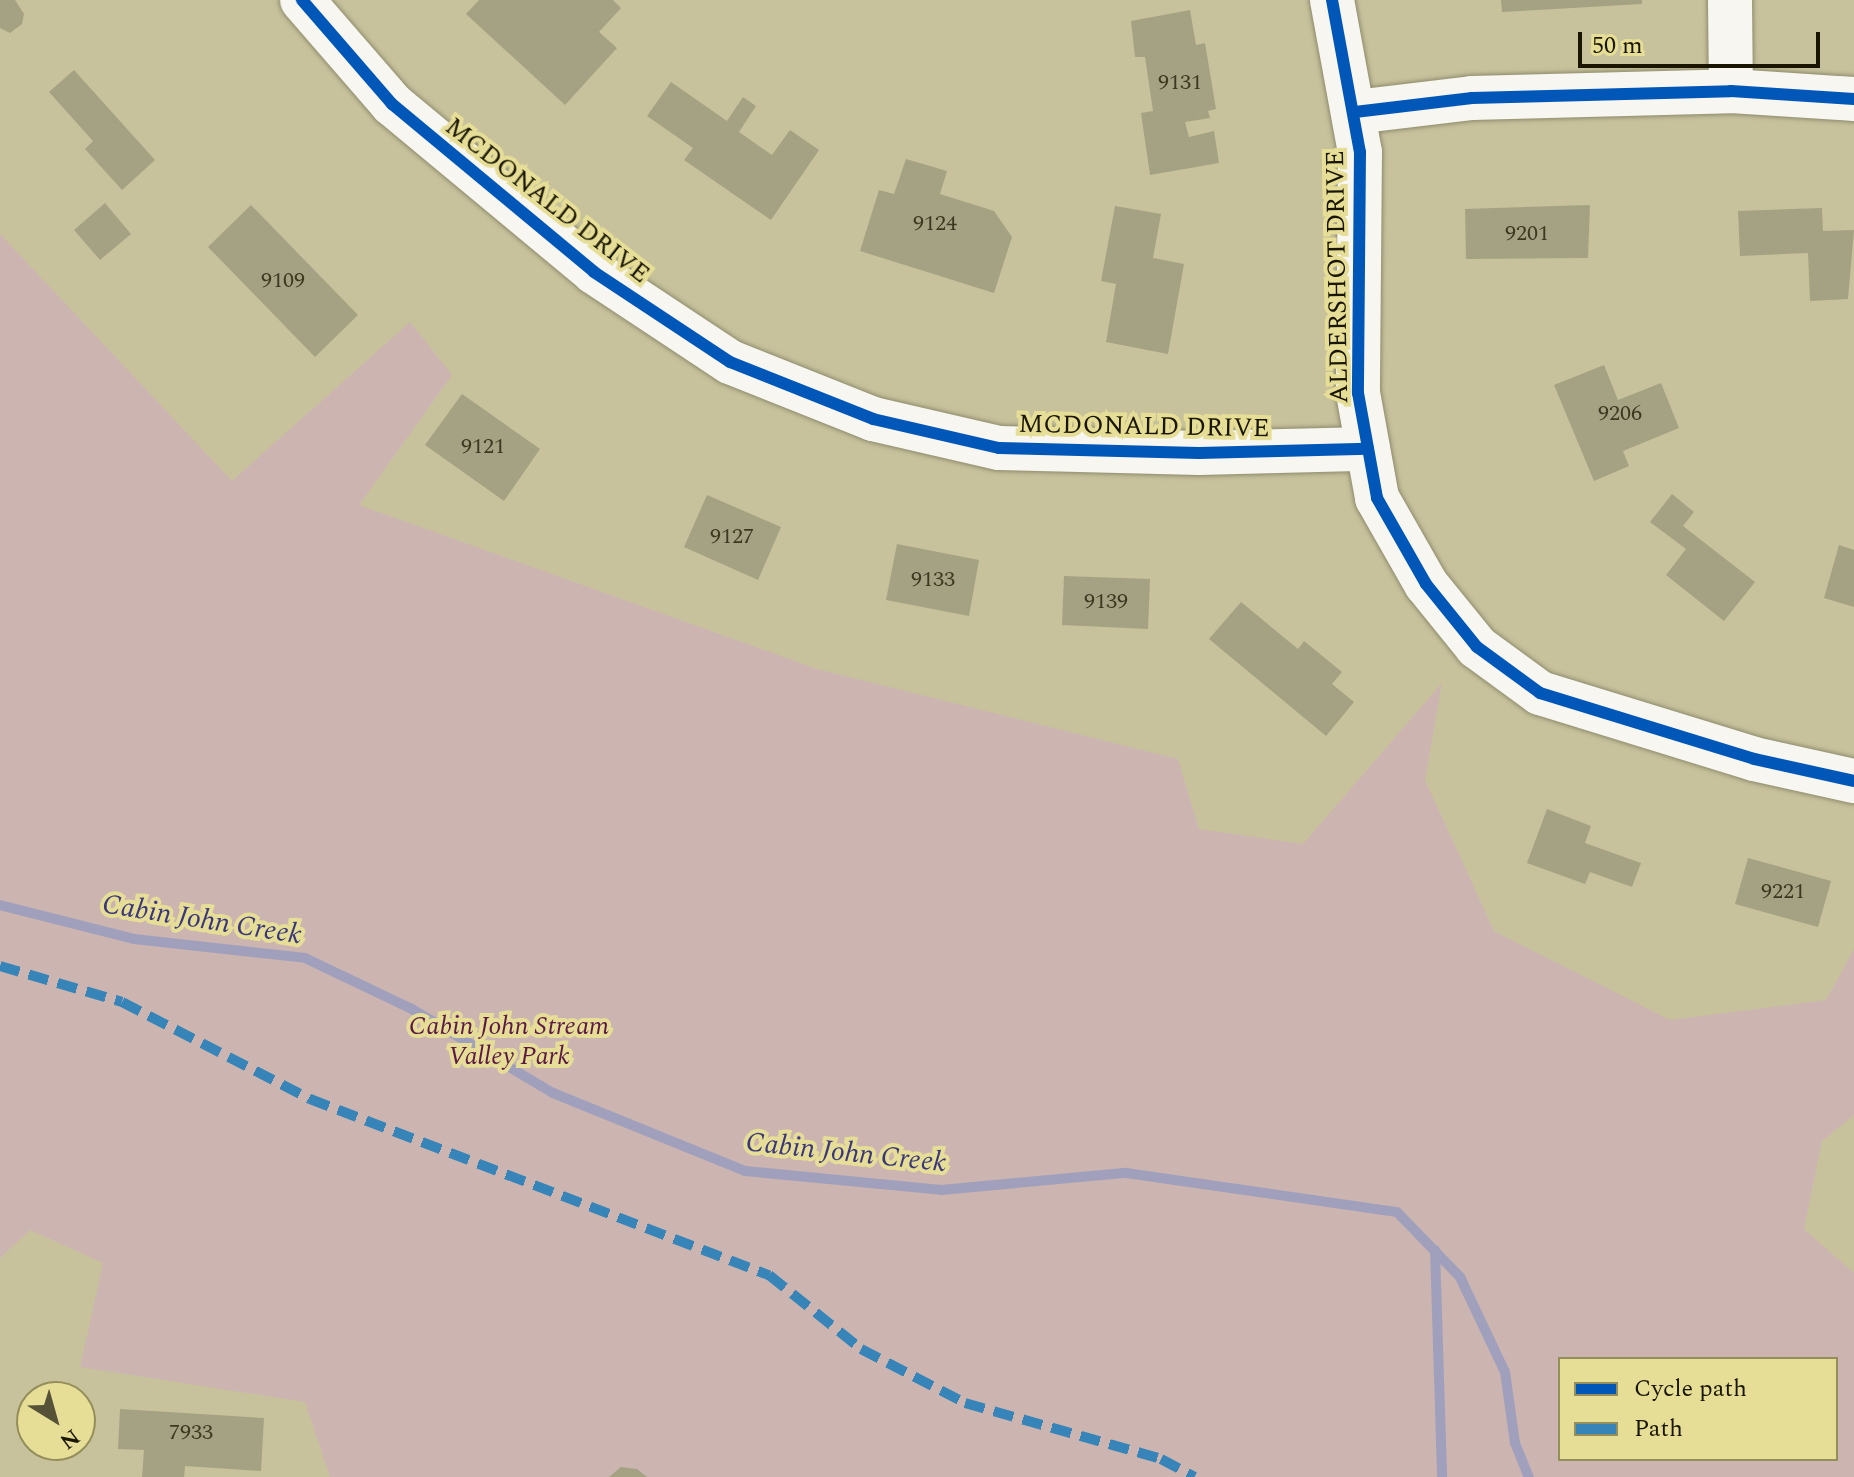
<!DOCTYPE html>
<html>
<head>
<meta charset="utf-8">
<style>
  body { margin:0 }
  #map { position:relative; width:1854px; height:1477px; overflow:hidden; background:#c7c29c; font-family:Spectral,serif }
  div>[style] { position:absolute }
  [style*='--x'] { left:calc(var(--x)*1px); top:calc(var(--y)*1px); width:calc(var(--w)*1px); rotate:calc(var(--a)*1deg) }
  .green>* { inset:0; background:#ccb5b0 }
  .stream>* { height:10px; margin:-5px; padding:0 5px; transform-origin:5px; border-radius:5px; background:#a0a0bc }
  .building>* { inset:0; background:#a5a283 }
  .roads { filter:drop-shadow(0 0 2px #8f8b6d) drop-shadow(0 0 2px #8f8b6d) }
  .minor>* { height:44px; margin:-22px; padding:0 22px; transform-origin:22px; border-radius:22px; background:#f7f6f0 }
  .quiet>* { height:10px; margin-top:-5px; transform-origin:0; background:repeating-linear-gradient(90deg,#3684b8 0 20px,transparent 0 30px) }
  .cycleway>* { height:12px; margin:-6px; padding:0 6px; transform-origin:6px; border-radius:6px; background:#0057b8 }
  span { translate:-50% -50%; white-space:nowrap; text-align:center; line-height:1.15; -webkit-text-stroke:8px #e6de97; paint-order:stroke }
  .number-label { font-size:22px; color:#3c3821 }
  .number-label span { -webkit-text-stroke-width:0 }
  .street-label { font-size:26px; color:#191500 }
  .park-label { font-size:26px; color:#5c1847; font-style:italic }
  .water-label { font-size:28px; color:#3a367b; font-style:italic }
  .legend { position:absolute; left:1558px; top:1357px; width:280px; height:104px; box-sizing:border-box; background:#e6de97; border:2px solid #948e5b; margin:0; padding:10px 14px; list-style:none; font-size:24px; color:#191500 }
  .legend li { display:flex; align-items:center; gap:16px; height:40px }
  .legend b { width:40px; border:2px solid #948e5b }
  .north { position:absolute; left:16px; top:1381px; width:80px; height:80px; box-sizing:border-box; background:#e6de97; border:2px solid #948e5b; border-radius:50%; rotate:143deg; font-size:22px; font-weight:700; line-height:32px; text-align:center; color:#191500 }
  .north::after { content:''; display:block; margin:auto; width:28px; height:36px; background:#565237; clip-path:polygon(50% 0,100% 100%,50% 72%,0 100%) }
  .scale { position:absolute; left:1578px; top:32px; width:242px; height:36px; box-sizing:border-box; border:4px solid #191500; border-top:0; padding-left:10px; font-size:24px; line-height:28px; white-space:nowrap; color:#191500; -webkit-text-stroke:6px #e6de97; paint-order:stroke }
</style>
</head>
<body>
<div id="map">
  <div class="green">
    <i style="clip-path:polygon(evenodd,0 234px,232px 481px,410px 322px,452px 375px,359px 505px,817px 669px,1178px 759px,1199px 829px,1303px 844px,1442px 683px,1425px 780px,1494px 931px,1670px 1020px,1826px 1000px,1854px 949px,1854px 1115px,1822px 1141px,1804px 1229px,1854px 1273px,1854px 1477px,330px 1477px,305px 1402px,80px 1367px,103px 1263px,30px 1230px,0 1258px,0 234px,1560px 1359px,1836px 1359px,1836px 1459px,1560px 1459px,1560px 1359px)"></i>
  </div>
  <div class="stream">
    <i style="--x:0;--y:905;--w:138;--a:14.2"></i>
    <i style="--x:134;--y:939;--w:172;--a:6.3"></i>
    <i style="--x:305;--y:958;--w:119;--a:25.5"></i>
    <i style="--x:412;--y:1009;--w:164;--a:30.8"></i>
    <i style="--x:553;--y:1093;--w:207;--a:22.1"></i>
    <i style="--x:745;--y:1171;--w:197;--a:5.5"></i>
    <i style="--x:941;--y:1190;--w:186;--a:-5.3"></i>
    <i style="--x:1126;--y:1173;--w:274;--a:8.2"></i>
    <i style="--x:1397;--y:1212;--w:91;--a:45.9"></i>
    <i style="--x:1460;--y:1277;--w:105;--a:64.7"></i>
    <i style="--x:1505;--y:1372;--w:72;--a:82"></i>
    <i style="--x:1515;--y:1443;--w:37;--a:68"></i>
    <i style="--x:1435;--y:1250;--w:227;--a:88.2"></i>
  </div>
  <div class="building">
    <i style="clip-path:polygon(0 0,15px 0,24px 14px,22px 24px,10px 33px,0 28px)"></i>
    <i style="clip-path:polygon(479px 0,613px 0,621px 8px,599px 32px,617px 48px,565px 105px,466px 14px)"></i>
    <i style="clip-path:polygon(1501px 0,1642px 0,1642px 4px,1502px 12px)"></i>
    <i style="clip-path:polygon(1190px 10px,1196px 45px,1205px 43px,1216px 109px,1208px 111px,1210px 118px,1185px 122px,1189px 137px,1214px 131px,1219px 163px,1150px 175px,1141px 113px,1153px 111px,1145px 57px,1135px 57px,1131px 21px)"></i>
    <i style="clip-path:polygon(74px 70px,155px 160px,122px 190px,85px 149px,93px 141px,49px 92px)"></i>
    <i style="clip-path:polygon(671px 82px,727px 121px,743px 97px,756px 106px,739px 132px,772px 155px,790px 130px,819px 150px,771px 220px,684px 160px,693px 148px,647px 116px)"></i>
    <i style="clip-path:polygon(906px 159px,947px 171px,940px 194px,994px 211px,1012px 237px,994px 293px,860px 251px,879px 190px,894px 194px)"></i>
    <i style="clip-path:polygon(105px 203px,131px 234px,100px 260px,74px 230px)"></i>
    <i style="clip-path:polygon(251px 205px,358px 315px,315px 357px,208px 247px)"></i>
    <i style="clip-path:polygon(1590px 205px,1588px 258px,1466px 259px,1465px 209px)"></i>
    <i style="clip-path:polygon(1115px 206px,1161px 214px,1153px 258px,1184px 264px,1168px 354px,1106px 342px,1116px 284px,1101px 281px)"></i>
    <i style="clip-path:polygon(1822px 208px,1823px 231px,1854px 230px,1848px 299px,1810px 301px,1808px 253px,1740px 256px,1738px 211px)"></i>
    <i style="clip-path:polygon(1604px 365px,1618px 400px,1661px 383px,1679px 428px,1623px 451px,1629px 466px,1594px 481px,1554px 385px)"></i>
    <i style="clip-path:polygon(462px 394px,540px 449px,504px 501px,425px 445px)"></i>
    <i style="clip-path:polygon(1672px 494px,1694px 512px,1683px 526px,1755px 582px,1724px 621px,1666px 575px,1686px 549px,1650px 522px)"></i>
    <i style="clip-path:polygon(707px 495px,781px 527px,758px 580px,684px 547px)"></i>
    <i style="clip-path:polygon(897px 544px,979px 560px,969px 616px,886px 600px)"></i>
    <i style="clip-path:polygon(1839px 545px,1854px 550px,1854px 607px,1824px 598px)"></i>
    <i style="clip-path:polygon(1064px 576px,1150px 579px,1148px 629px,1062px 625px)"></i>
    <i style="clip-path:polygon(1241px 602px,1298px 649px,1304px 641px,1342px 672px,1332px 684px,1354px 702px,1326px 736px,1209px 639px)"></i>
    <i style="clip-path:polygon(1547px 809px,1591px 826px,1585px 843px,1641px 863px,1632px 887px,1590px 872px,1585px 884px,1527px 863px)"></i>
    <i style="clip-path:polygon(1748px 858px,1831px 881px,1818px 927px,1735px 904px)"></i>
    <i style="clip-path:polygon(120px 1409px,264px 1418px,261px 1471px,185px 1466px,184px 1477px,142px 1477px,144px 1450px,118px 1449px)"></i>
    <i style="clip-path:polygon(621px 1467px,637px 1469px,647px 1477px,609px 1477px)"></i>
  </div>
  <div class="roads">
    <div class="minor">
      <i style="--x:302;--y:0;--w:138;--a:49.1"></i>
      <i style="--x:392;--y:104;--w:263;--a:39.7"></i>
      <i style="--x:594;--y:272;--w:163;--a:33.5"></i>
      <i style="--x:730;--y:362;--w:154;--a:21.7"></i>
      <i style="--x:873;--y:419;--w:129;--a:13"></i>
      <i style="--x:999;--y:448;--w:200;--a:1.4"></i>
      <i style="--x:1199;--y:453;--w:169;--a:-1.4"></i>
      <i style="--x:1332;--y:0;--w:155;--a:79.6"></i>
      <i style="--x:1360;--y:152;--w:241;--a:90.5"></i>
      <i style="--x:1358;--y:393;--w:107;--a:79.7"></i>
      <i style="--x:1377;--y:498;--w:99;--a:60.3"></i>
      <i style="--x:1426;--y:584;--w:81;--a:51"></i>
      <i style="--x:1477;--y:647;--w:78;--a:36.1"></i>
      <i style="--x:1540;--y:693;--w:224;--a:17.1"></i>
      <i style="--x:1754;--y:759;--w:102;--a:12.4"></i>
      <i style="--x:1730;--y:0;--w:91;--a:89.4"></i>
      <i style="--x:1355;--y:112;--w:118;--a:-6.8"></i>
      <i style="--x:1472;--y:98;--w:259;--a:-1.5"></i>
      <i style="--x:1731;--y:91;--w:123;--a:3.7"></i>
    </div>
  </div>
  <div class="quiet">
    <i style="--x:0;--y:966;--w:127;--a:16.4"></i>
    <i style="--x:122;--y:1002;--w:212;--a:27.3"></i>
    <i style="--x:310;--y:1099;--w:492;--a:21"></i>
    <i style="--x:769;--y:1275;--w:118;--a:38.8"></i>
    <i style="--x:861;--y:1349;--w:117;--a:27.4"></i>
    <i style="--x:965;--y:1403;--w:204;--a:15.9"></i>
    <i style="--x:1161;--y:1459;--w:38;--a:28"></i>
  </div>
  <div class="cycleway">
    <i style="--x:302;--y:0;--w:138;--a:49.1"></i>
    <i style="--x:392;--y:104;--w:263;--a:39.7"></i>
    <i style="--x:594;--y:272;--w:163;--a:33.5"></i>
    <i style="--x:730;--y:362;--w:154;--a:21.7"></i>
    <i style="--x:873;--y:419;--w:129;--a:13"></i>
    <i style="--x:999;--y:448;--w:200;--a:1.4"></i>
    <i style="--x:1199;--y:453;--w:169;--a:-1.4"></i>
    <i style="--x:1332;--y:0;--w:155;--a:79.6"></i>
    <i style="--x:1360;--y:152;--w:241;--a:90.5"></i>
    <i style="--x:1358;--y:393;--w:107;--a:79.7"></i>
    <i style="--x:1377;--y:498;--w:99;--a:60.3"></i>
    <i style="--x:1426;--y:584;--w:81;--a:51"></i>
    <i style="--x:1477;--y:647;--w:78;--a:36.1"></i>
    <i style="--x:1540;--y:693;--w:224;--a:17.1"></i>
    <i style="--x:1754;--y:759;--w:102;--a:12.4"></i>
    <i style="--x:1355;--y:112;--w:118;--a:-6.8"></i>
    <i style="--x:1472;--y:98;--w:259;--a:-1.5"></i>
    <i style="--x:1731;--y:91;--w:123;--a:3.7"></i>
  </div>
  <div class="number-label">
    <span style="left:1180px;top:83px">9131</span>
    <span style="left:935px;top:224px">9124</span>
    <span style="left:1527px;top:234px">9201</span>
    <span style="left:283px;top:281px">9109</span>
    <span style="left:1620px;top:414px">9206</span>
    <span style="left:483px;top:447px">9121</span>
    <span style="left:732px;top:537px">9127</span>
    <span style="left:933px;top:580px">9133</span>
    <span style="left:1106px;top:602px">9139</span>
    <span style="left:1783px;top:892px">9221</span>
    <span style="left:191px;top:1433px">7933</span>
  </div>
  <div class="street-label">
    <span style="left:547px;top:201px;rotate:38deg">MCDONALD DRIVE</span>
    <span style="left:1338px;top:277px;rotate:-91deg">ALDERSHOT DRIVE</span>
    <span style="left:1144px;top:427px;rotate:1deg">MCDONALD DRIVE</span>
  </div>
  <div class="park-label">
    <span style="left:509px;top:1042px">Cabin John Stream<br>Valley Park</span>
  </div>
  <div class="water-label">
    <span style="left:202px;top:920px;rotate:9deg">Cabin John Creek</span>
    <span style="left:846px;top:1153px;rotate:6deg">Cabin John Creek</span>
  </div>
  <ul class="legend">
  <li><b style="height:10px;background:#0057b8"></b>Cycle path</li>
  <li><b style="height:10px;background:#3684b8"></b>Path</li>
  </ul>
  <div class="north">N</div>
  <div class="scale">50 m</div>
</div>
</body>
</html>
